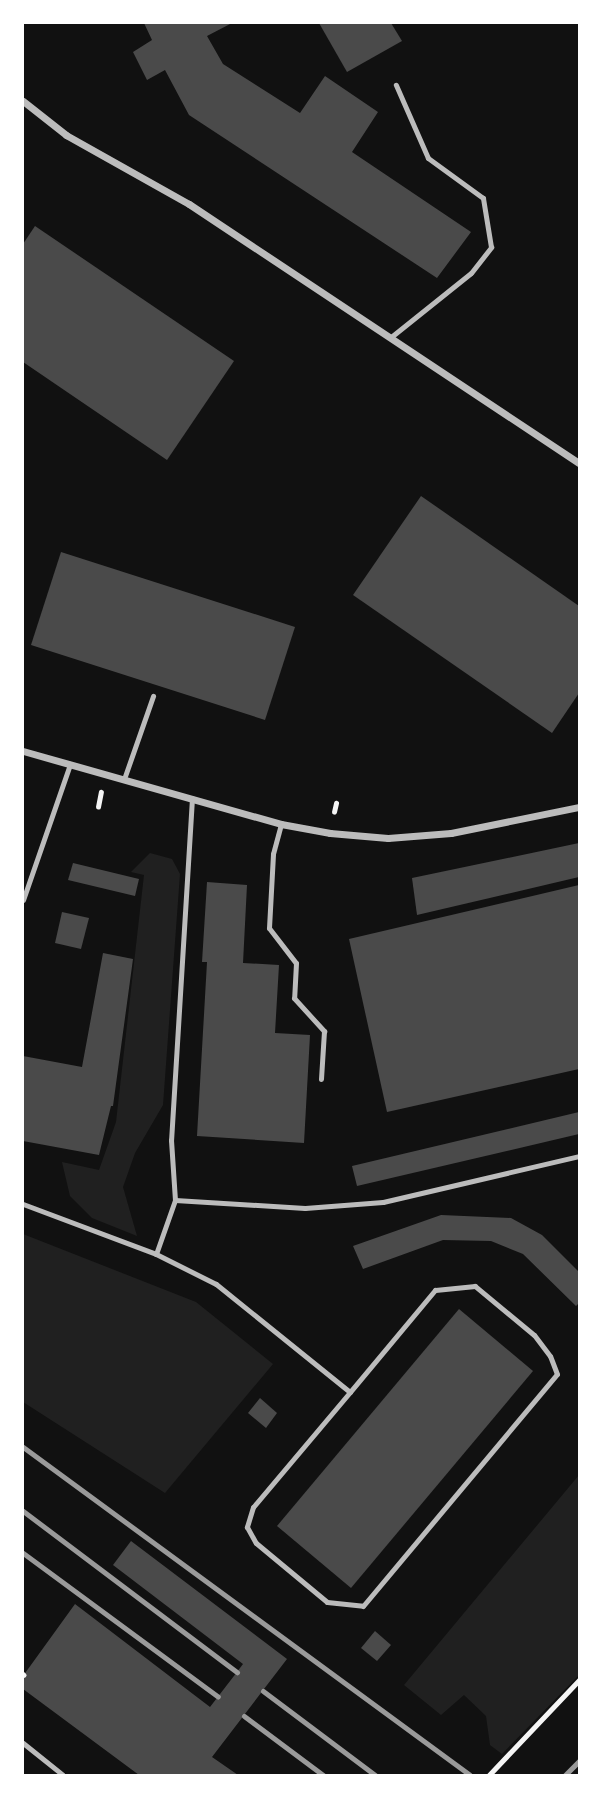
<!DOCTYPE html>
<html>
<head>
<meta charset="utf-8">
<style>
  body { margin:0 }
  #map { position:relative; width:602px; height:1798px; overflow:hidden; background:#111; font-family:"Fira Sans Condensed",sans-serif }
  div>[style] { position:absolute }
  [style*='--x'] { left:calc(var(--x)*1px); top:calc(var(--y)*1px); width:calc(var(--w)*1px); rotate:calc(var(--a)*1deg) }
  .green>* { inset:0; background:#202020 }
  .building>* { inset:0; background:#4a4a4a }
  .path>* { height:4.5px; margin:-2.25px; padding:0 2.25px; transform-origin:2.25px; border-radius:2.25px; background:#f5f5f5 }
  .service>* { height:5px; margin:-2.5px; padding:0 2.5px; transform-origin:2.5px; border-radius:2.5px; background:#bcbcbc }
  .minor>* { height:7px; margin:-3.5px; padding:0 3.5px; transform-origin:3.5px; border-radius:3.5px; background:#bcbcbc }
  .rail>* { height:5px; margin:-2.5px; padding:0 2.5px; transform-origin:2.5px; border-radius:2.5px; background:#9a9a9a }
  span { translate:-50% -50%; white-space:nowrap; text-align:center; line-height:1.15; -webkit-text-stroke:7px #fff; paint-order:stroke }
  .frame { position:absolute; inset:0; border:24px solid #fff; pointer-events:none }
</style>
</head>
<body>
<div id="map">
  <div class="green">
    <i style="clip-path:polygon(150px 853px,172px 859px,180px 874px,163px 1105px,135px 1153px,123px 1187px,137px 1236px,92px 1218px,70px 1196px,62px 1162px,99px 1170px,116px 1122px,144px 875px,131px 872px)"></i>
    <i style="clip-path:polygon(23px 1234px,196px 1302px,273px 1364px,165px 1493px,23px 1402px)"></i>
    <i style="clip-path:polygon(579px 1475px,579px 1675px,502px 1754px,490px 1745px,486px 1716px,464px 1695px,441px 1715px,404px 1685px)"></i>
  </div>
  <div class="building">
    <i style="clip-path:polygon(144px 23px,232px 23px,207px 36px,223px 64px,300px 113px,325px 76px,378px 112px,352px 152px,471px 232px,437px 278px,189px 115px,165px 70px,147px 80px,133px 52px,152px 40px)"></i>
    <i style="clip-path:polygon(319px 23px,391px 23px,402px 41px,347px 72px)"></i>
    <i style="clip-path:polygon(35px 226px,234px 361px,167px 460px,23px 362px,23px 244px)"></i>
    <i style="clip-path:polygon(421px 496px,579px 606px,579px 693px,552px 733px,353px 595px)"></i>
    <i style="clip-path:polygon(61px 552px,295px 627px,265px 720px,31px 645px)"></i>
    <i style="clip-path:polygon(579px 843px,579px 877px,417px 915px,412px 878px)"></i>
    <i style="clip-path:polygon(73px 863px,139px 879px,135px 896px,68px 880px)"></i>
    <i style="clip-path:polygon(207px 882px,247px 885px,243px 963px,279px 965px,275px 1033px,310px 1035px,304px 1143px,197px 1136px,207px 962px,202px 962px)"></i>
    <i style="clip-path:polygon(579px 885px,579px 1069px,387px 1112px,349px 939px)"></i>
    <i style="clip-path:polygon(62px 912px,89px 918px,81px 949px,55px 943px)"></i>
    <i style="clip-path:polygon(103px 953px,133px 959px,113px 1106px,111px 1106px,99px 1155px,23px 1141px,23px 1056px,82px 1067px)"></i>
    <i style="clip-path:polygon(579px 1112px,579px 1134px,357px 1186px,352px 1166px)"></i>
    <i style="clip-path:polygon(441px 1215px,511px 1218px,542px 1235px,579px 1272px,579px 1303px,576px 1306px,523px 1254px,491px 1241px,443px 1240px,363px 1269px,353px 1246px)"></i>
    <i style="clip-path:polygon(459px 1309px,533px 1371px,351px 1588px,277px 1526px)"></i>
    <i style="clip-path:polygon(260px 1398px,277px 1413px,266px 1428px,248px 1413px)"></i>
    <i style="clip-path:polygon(131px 1541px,287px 1659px,212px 1757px,238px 1775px,139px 1775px,23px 1689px,23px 1676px,75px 1604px,210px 1707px,237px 1672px,243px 1664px,113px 1565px)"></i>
    <i style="clip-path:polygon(375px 1631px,391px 1645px,377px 1661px,361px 1648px)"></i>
  </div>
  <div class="path">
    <i style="--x:98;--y:807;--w:15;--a:-79"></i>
    <i style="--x:334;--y:812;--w:9;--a:-77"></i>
    <i style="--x:23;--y:1674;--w:1;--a:45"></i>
    <i style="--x:489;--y:1775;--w:131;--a:-46.5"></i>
  </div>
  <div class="service">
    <i style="--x:391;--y:337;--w:102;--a:-38.7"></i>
    <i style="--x:471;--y:273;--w:33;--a:-52"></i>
    <i style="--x:491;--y:247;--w:50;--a:-99.3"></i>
    <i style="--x:483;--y:198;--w:68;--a:-144"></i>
    <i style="--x:428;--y:158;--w:80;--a:-113.7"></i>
    <i style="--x:124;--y:779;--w:88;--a:-70.7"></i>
    <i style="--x:192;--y:798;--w:343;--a:93.5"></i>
    <i style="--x:171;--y:1140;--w:60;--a:86.2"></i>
    <i style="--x:175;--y:1200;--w:130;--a:3.5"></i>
    <i style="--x:305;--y:1208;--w:78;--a:-4.4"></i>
    <i style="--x:383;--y:1202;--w:201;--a:-13.2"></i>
    <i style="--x:281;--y:824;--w:31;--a:105"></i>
    <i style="--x:273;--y:854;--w:74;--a:93.1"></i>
    <i style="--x:269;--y:928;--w:44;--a:52.4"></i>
    <i style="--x:296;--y:963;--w:35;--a:93"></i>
    <i style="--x:294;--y:998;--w:45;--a:47.7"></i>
    <i style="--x:324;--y:1031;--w:48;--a:93.6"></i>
    <i style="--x:23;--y:900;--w:144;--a:-70.9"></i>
    <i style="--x:23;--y:1204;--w:142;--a:20.6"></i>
    <i style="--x:156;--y:1254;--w:57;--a:-70.6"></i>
    <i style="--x:156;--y:1254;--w:67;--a:26.6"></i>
    <i style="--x:216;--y:1284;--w:172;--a:38.9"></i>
    <i style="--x:350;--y:1392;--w:150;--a:130.1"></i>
    <i style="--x:253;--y:1507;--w:21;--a:107"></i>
    <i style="--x:247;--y:1527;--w:18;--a:61"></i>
    <i style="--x:256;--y:1543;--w:92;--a:39.7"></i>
    <i style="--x:327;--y:1602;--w:36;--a:6"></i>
    <i style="--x:363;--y:1606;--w:302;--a:-50.1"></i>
    <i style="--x:557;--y:1374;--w:19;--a:-111"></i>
    <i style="--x:550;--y:1356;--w:26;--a:-127"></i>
    <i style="--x:534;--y:1335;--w:77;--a:-140.3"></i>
    <i style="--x:475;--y:1286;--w:40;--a:174.3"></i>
    <i style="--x:435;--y:1290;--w:133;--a:129.8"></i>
    <i style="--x:23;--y:1743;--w:51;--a:38.7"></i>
  </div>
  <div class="minor">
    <i style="--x:23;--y:101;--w:55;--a:38.3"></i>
    <i style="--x:66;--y:135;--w:141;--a:29.3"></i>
    <i style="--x:189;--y:204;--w:468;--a:33.6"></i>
    <i style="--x:23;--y:751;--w:268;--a:15.8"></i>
    <i style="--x:281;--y:824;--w:50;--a:10.4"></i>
    <i style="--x:330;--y:833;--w:58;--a:4.9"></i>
    <i style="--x:388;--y:838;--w:63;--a:-4.5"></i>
    <i style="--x:451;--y:833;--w:131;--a:-11.5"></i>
  </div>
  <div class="rail">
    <i style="--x:23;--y:1447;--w:554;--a:36.27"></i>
    <i style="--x:23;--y:1511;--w:268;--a:37"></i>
    <i style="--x:23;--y:1553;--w:242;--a:36.4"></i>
    <i style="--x:263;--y:1691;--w:140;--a:36.9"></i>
    <i style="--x:244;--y:1716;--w:99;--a:36.8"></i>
    <i style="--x:565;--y:1775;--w:20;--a:-45"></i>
  </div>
  <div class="frame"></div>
</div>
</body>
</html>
